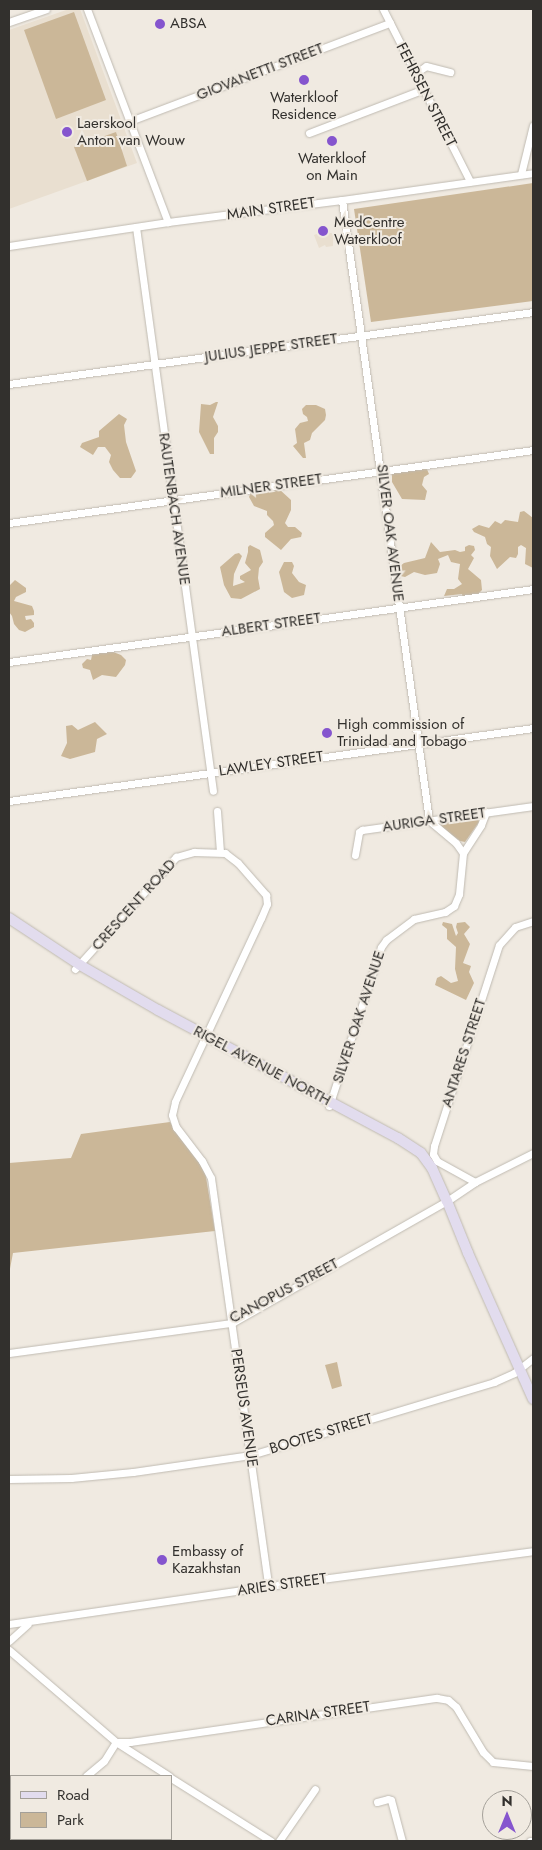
<!DOCTYPE html>
<html>
<head>
<meta charset="utf-8">
<style>
  body { margin:0 }
  #map { position:relative; width:542px; height:1850px; overflow:hidden; background:#f0eae1; font-family:Jost,sans-serif }
  div>[style] { position:absolute }
  [style*='--x'] { left:calc(var(--x)*1px); top:calc(var(--y)*1px); width:calc(var(--w)*1px); rotate:calc(var(--a)*1deg) }
  .built>* { inset:0; background:#e9dfd0 }
  .green>* { inset:0; background:#cbb798 }
  .roads { filter:drop-shadow(0 0 1px #bfbab1) drop-shadow(0 0 1px #bfbab1) }
  .minor>* { height:7px; margin:-3.5px; padding:0 3.5px; transform-origin:3.5px; border-radius:3.5px; background:#fff }
  .secondary>* { height:10px; margin:-5px; padding:0 5px; transform-origin:5px; border-radius:5px; background:#e2dcee }
  .dots>* { width:14px; height:14px; translate:-50% -50%; box-sizing:border-box; border:2px solid #f0eae1; border-radius:50% }
  span { translate:-50% -50%; white-space:nowrap; text-align:center; line-height:1.15; -webkit-text-stroke:4px #f0eae1; paint-order:stroke }
  .poi-label { font-size:15px; color:#32302d }
  .left { translate:0 -50%; text-align:left }
  .street-label { font-size:15px; color:#32302d }
  .frame { position:absolute; inset:0; border:10px solid #32302d; pointer-events:none }
  .legend { position:absolute; left:10px; top:1775px; width:162px; height:65px; box-sizing:border-box; background:#f0eae1; border:1px solid #a4a099; margin:0; padding:6px 9px; list-style:none; font-size:15px; color:#32302d }
  .legend li { display:flex; align-items:center; gap:10px; height:25px }
  .legend b { width:25px; border:1px solid #a4a099 }
  .north { position:absolute; left:482px; top:1790px; width:50px; height:50px; box-sizing:border-box; background:#f0eae1; border:1px solid #a4a099; border-radius:50%; rotate:0deg; font-size:14px; font-weight:700; line-height:20px; text-align:center; color:#32302d }
  .north::after { content:''; display:block; margin:auto; width:18px; height:22px; background:#8555ce; clip-path:polygon(50% 0,100% 100%,50% 72%,0 100%) }
</style>
</head>
<body>
<div id="map">
  <div class="built">
    <i style="clip-path:polygon(69px 9px,80px 9px,137px 163px,9px 209px,9px 30px)"></i>
    <i style="clip-path:polygon(319px 233px,333px 233px,333px 246px,326px 247px,325px 245px,319px 248px,314px 235px)"></i>
  </div>
  <div class="green">
    <i style="clip-path:polygon(74px 12px,106px 100px,56px 119px,24px 30px)"></i>
    <i style="clip-path:polygon(116px 132px,127px 166px,87px 181px,74px 147px)"></i>
    <i style="clip-path:polygon(533px 183px,533px 301px,371px 322px,354px 209px)"></i>
    <i style="clip-path:polygon(216px 402px,218px 402px,213px 417px,218px 426px,218px 432px,214px 438px,214px 454px,210px 454px,199px 432px,201px 404px,210px 405px)"></i>
    <i style="clip-path:polygon(306px 405px,316px 405px,325px 409px,326px 415px,325px 420px,312px 433px,310px 440px,304px 443px,306px 458px,303px 458px,293px 446px,297px 443px,295px 429px,300px 423px,308px 421px,307px 417px,303px 414px,302px 409px)"></i>
    <i style="clip-path:polygon(119px 414px,127px 419px,124px 425px,126px 442px,136px 471px,131px 478px,120px 478px,113px 470px,109px 462px,111px 455px,105px 447px,98px 447px,93px 455px,80px 447px,82px 443px,99px 437px,99px 431px)"></i>
    <i style="clip-path:polygon(426px 467px,429px 474px,424px 477px,422px 485px,427px 491px,425px 500px,402px 499px,392px 482px,392px 470px)"></i>
    <i style="clip-path:polygon(271px 487px,279px 489px,291px 500px,291px 510px,285px 523px,288px 527px,295px 527px,302px 533px,301px 537px,291px 539px,281px 550px,265px 537px,265px 533px,274px 525px,273px 521px,267px 515px,267px 511px,254px 506px,249px 497px,251px 492px)"></i>
    <i style="clip-path:polygon(524px 511px,533px 518px,533px 568px,525px 564px,526px 548px,521px 545px,518px 547px,518px 554px,516px 558px,510px 557px,497px 569px,490px 556px,491px 547px,487px 544px,485px 537px,474px 532px,472px 529px,479px 525px,489px 528px,495px 521px,501px 524px,505px 520px,518px 522px,520px 512px)"></i>
    <i style="clip-path:polygon(431px 542px,440px 552px,455px 550px,460px 552px,465px 551px,465px 547px,469px 545px,474px 546px,475px 550px,471px 555px,474px 558px,468px 569px,481px 580px,482px 590px,469px 603px,463px 600px,462px 594px,444px 596px,447px 589px,454px 589px,462px 584px,458px 579px,460px 564px,451px 562px,448px 555px,438px 559px,440px 564px,437px 573px,425px 575px,414px 572px,405px 577px,396px 575px,395px 570px,404px 563px,425px 558px)"></i>
    <i style="clip-path:polygon(250px 545px,260px 550px,263px 562px,259px 568px,258px 578px,260px 589px,241px 599px,231px 598px,224px 585px,220px 567px,235px 554px,239px 553px,242px 556px,234px 574px,233px 586px,245px 582px,240px 579px,240px 576px,251px 570px,245px 563px,248px 552px,248px 547px)"></i>
    <i style="clip-path:polygon(284px 562px,292px 562px,294px 566px,292px 573px,299px 582px,306px 585px,304px 595px,292px 598px,284px 592px,279px 572px)"></i>
    <i style="clip-path:polygon(15px 580px,26px 588px,26px 592px,16px 597px,14px 601px,32px 606px,34px 611px,34px 615px,25px 616px,26px 620px,31px 619px,34px 623px,34px 627px,25px 632px,19px 630px,14px 624px,12px 616px,9px 612px,9px 586px)"></i>
    <i style="clip-path:polygon(108px 650px,121px 655px,126px 660px,125px 665px,116px 677px,102px 675px,93px 680px,90px 670px,83px 668px,82px 664px,87px 659px,91px 660px,92px 655px)"></i>
    <i style="clip-path:polygon(95px 722px,107px 734px,97px 739px,95px 752px,70px 759px,61px 756px,67px 743px,66px 726px,72px 725px,78px 730px)"></i>
    <i style="clip-path:polygon(478px 817px,479px 822px,465px 842px,460px 841px,440px 826px,444px 821px)"></i>
    <i style="clip-path:polygon(443px 922px,452px 924px,456px 936px,458px 933px,456px 927px,457px 923px,465px 922px,470px 927px,464px 934px,470px 944px,463px 963px,471px 966px,469px 972px,474px 983px,466px 1000px,435px 985px,437px 978px,441px 976px,451px 983px,458px 981px,455px 969px,456px 947px,447px 939px,447px 929px,442px 925px)"></i>
    <i style="clip-path:polygon(170px 1122px,205px 1171px,215px 1231px,13px 1253px,9px 1274px,9px 1163px,71px 1158px,81px 1134px)"></i>
    <i style="clip-path:polygon(337px 1362px,342px 1386px,332px 1389px,325px 1365px)"></i>
  </div>
  <div class="roads">
    <div class="minor">
      <i style="--x:87;--y:9;--w:228;--a:69.2"></i>
      <i style="--x:383;--y:9;--w:193;--a:63.2"></i>
      <i style="--x:9;--y:22;--w:39;--a:-19"></i>
      <i style="--x:416;--y:73;--w:12;--a:-35"></i>
      <i style="--x:426;--y:66;--w:25;--a:14"></i>
      <i style="--x:130;--y:121;--w:278;--a:-20.7"></i>
      <i style="--x:309;--y:133;--w:123;--a:-20.9"></i>
      <i style="--x:521;--y:174;--w:50;--a:-76.2"></i>
      <i style="--x:136;--y:227;--w:569;--a:82.23"></i>
      <i style="--x:9;--y:246;--w:161;--a:-8.6"></i>
      <i style="--x:168;--y:222;--w:175;--a:-7.2"></i>
      <i style="--x:342;--y:200;--w:193;--a:-8"></i>
      <i style="--x:9;--y:384;--w:529;--a:-7.82"></i>
      <i style="--x:9;--y:523;--w:529;--a:-7.93"></i>
      <i style="--x:9;--y:662;--w:529;--a:-7.93"></i>
      <i style="--x:9;--y:801;--w:529;--a:-7.93"></i>
      <i style="--x:217;--y:811;--w:41;--a:85.8"></i>
      <i style="--x:463;--y:853;--w:33;--a:-57"></i>
      <i style="--x:481;--y:825;--w:14;--a:-69"></i>
      <i style="--x:355;--y:855;--w:23;--a:-80"></i>
      <i style="--x:359;--y:832;--w:4;--a:-34"></i>
      <i style="--x:362;--y:830;--w:173;--a:-8"></i>
      <i style="--x:75;--y:969;--w:151;--a:-48"></i>
      <i style="--x:176;--y:857;--w:19;--a:-16"></i>
      <i style="--x:194;--y:852;--w:31;--a:2"></i>
      <i style="--x:225;--y:853;--w:16;--a:38"></i>
      <i style="--x:238;--y:863;--w:43;--a:48.8"></i>
      <i style="--x:266;--y:895;--w:9;--a:84"></i>
      <i style="--x:267;--y:904;--w:15;--a:113"></i>
      <i style="--x:261;--y:918;--w:203;--a:115.1"></i>
      <i style="--x:175;--y:1102;--w:13;--a:103"></i>
      <i style="--x:172;--y:1115;--w:13;--a:72"></i>
      <i style="--x:176;--y:1127;--w:43;--a:52.6"></i>
      <i style="--x:202;--y:1161;--w:19;--a:62"></i>
      <i style="--x:211;--y:1178;--w:412;--a:82"></i>
      <i style="--x:329;--y:1106;--w:167;--a:-71.9"></i>
      <i style="--x:381;--y:947;--w:9;--a:-54"></i>
      <i style="--x:386;--y:940;--w:35;--a:-37"></i>
      <i style="--x:414;--y:919;--w:32;--a:-13"></i>
      <i style="--x:445;--y:912;--w:11;--a:-34"></i>
      <i style="--x:454;--y:906;--w:13;--a:-67"></i>
      <i style="--x:459;--y:894;--w:41;--a:-84.4"></i>
      <i style="--x:463;--y:853;--w:12;--a:-125"></i>
      <i style="--x:456;--y:843;--w:35;--a:-140"></i>
      <i style="--x:429;--y:820;--w:626;--a:-97.99"></i>
      <i style="--x:475;--y:1182;--w:43;--a:-151.1"></i>
      <i style="--x:437;--y:1161;--w:8;--a:-120"></i>
      <i style="--x:433;--y:1154;--w:8;--a:-83"></i>
      <i style="--x:434;--y:1146;--w:211;--a:-72.1"></i>
      <i style="--x:499;--y:945;--w:24;--a:-48"></i>
      <i style="--x:515;--y:927;--w:19;--a:-18"></i>
      <i style="--x:9;--y:1353;--w:225;--a:-7.7"></i>
      <i style="--x:232;--y:1323;--w:247;--a:-29.6"></i>
      <i style="--x:447;--y:1201;--w:34;--a:-34"></i>
      <i style="--x:475;--y:1182;--w:65;--a:-26.6"></i>
      <i style="--x:9;--y:1479;--w:62;--a:-0.9"></i>
      <i style="--x:71;--y:1478;--w:62;--a:-5.5"></i>
      <i style="--x:133;--y:1472;--w:119;--a:-8.2"></i>
      <i style="--x:251;--y:1455;--w:254;--a:-16.7"></i>
      <i style="--x:494;--y:1382;--w:22;--a:-24"></i>
      <i style="--x:514;--y:1373;--w:24;--a:-38"></i>
      <i style="--x:9;--y:1624;--w:262;--a:-8.3"></i>
      <i style="--x:268;--y:1586;--w:267;--a:-7.5"></i>
      <i style="--x:9;--y:1641;--w:25;--a:-42"></i>
      <i style="--x:9;--y:1650;--w:141;--a:40.7"></i>
      <i style="--x:116;--y:1742;--w:63;--a:32.7"></i>
      <i style="--x:86;--y:1776;--w:23;--a:-40"></i>
      <i style="--x:104;--y:1761;--w:22;--a:-58"></i>
      <i style="--x:116;--y:1742;--w:14;--a:0"></i>
      <i style="--x:130;--y:1742;--w:310;--a:-8.2"></i>
      <i style="--x:437;--y:1698;--w:11;--a:10"></i>
      <i style="--x:448;--y:1700;--w:11;--a:41"></i>
      <i style="--x:456;--y:1707;--w:52;--a:59"></i>
      <i style="--x:483;--y:1752;--w:14;--a:45"></i>
      <i style="--x:493;--y:1762;--w:40;--a:5.7"></i>
      <i style="--x:171;--y:1778;--w:118;--a:32.2"></i>
      <i style="--x:377;--y:1802;--w:11;--a:-15"></i>
      <i style="--x:388;--y:1799;--w:3;--a:18"></i>
      <i style="--x:391;--y:1800;--w:42;--a:75"></i>
      <i style="--x:12;--y:1841;--w:4;--a:-34"></i>
      <i style="--x:279;--y:1841;--w:63;--a:-55.3"></i>
      <i style="--x:530;--y:1841;--w:3;--a:0"></i>
    </div>
    <div class="secondary">
      <i style="--x:9;--y:918;--w:85;--a:33.5"></i>
      <i style="--x:80;--y:965;--w:90;--a:30"></i>
      <i style="--x:158;--y:1010;--w:272;--a:28.1"></i>
      <i style="--x:398;--y:1138;--w:27;--a:33"></i>
      <i style="--x:421;--y:1153;--w:19;--a:54"></i>
      <i style="--x:432;--y:1168;--w:36;--a:66"></i>
      <i style="--x:447;--y:1201;--w:56;--a:68"></i>
      <i style="--x:468;--y:1253;--w:160;--a:66"></i>
    </div>
  </div>
  <div class="dots">
    <i style="left:160px;top:24px;background:#8555ce"></i>
    <i style="left:304px;top:80px;background:#8555ce"></i>
    <i style="left:67px;top:132px;background:#8555ce"></i>
    <i style="left:332px;top:141px;background:#8555ce"></i>
    <i style="left:323px;top:231px;background:#8555ce"></i>
    <i style="left:327px;top:733px;background:#8555ce"></i>
    <i style="left:162px;top:1560px;background:#8555ce"></i>
  </div>
  <div class="poi-label">
    <span class="left" style="left:170px;top:24px">ABSA</span>
    <span style="left:304px;top:106px">Waterkloof<br>Residence</span>
    <span class="left" style="left:77px;top:132px">Laerskool<br>Anton van Wouw</span>
    <span style="left:332px;top:167px">Waterkloof<br>on Main</span>
    <span class="left" style="left:334px;top:231px">MedCentre<br>Waterkloof</span>
    <span class="left" style="left:337px;top:733px">High commission of<br>Trinidad and Tobago</span>
    <span class="left" style="left:172px;top:1560px">Embassy of<br>Kazakhstan</span>
  </div>
  <div class="street-label">
    <span style="left:260px;top:72px;rotate:-21deg">GIOVANETTI STREET</span>
    <span style="left:426px;top:95px;rotate:63deg">FEHRSEN STREET</span>
    <span style="left:271px;top:209px;rotate:-8deg">MAIN STREET</span>
    <span style="left:271px;top:348px;rotate:-8deg">JULIUS JEPPE STREET</span>
    <span style="left:271px;top:486px;rotate:-8deg">MILNER STREET</span>
    <span style="left:174px;top:509px;rotate:82deg">RAUTENBACH AVENUE</span>
    <span style="left:390px;top:533px;rotate:83deg">SILVER OAK AVENUE</span>
    <span style="left:271px;top:625px;rotate:-8deg">ALBERT STREET</span>
    <span style="left:271px;top:764px;rotate:-8deg">LAWLEY STREET</span>
    <span style="left:434px;top:820px;rotate:-8deg">AURIGA STREET</span>
    <span style="left:134px;top:905px;rotate:-48deg">CRESCENT ROAD</span>
    <span style="left:359px;top:1017px;rotate:-72deg">SILVER OAK AVENUE</span>
    <span style="left:464px;top:1053px;rotate:-72deg">ANTARES STREET</span>
    <span style="left:262px;top:1066px;rotate:28deg">RIGEL AVENUE NORTH</span>
    <span style="left:284px;top:1291px;rotate:-28deg">CANOPUS STREET</span>
    <span style="left:244px;top:1408px;rotate:82deg">PERSEUS AVENUE</span>
    <span style="left:321px;top:1434px;rotate:-17deg">BOOTES STREET</span>
    <span style="left:282px;top:1585px;rotate:-8deg">ARIES STREET</span>
    <span style="left:318px;top:1714px;rotate:-8deg">CARINA STREET</span>
  </div>
  <div class="frame"></div>
  <ul class="legend">
  <li><b style="height:6px;background:#e2dcee"></b>Road</li>
  <li><b style="height:14px;background:#cbb798"></b>Park</li>
  </ul>
  <div class="north">N</div>
</div>
</body>
</html>
